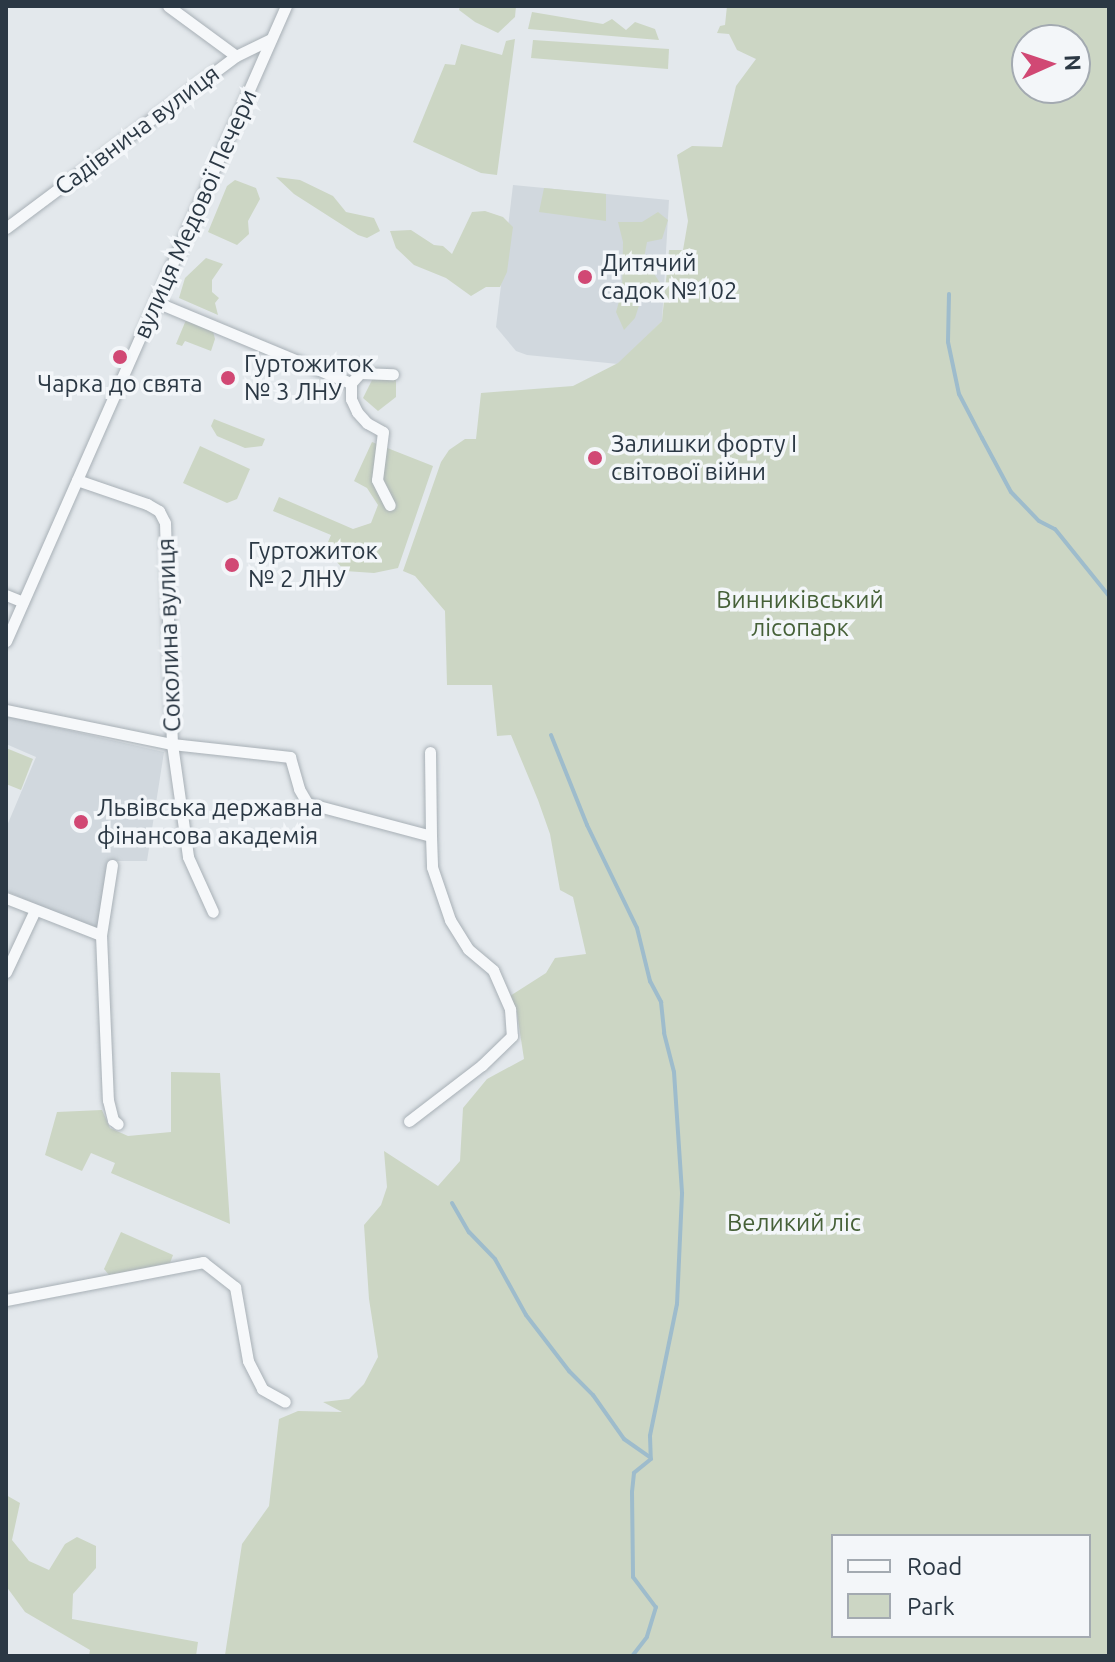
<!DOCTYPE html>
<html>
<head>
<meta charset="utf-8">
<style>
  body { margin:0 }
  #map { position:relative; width:1115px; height:1662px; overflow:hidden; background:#e3e8ec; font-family:Ubuntu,sans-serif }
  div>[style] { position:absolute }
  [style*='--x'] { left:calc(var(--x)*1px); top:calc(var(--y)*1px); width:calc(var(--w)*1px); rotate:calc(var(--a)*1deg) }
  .built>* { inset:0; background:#d1d8de }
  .green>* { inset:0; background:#ccd6c4 }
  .stream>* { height:4px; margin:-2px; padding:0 2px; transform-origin:2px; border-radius:2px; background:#9ebccc }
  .roads { filter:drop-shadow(0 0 2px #a8b0b6) drop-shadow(0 0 2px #a8b0b6) }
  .street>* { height:11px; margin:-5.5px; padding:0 5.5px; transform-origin:5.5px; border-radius:5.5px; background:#f6f8fa }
  .dots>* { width:22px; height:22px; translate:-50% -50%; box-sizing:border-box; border:4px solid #f3f6f9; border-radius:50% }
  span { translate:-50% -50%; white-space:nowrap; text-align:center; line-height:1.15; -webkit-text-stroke:7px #f3f6f9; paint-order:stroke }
  .street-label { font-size:24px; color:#2b3844 }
  .poi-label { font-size:24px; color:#2b3844 }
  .left { translate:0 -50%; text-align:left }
  .park-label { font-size:24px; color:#466138 }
  .frame { position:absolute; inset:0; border:8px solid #2b3844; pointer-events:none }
  .legend { position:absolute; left:831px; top:1534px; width:260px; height:104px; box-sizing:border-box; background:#f3f6f9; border:2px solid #a3aab1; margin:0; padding:10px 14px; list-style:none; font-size:24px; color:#2b3844 }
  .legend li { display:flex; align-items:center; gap:16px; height:40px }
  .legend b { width:40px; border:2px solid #a3aab1 }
  .north { position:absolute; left:1011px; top:24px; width:80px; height:80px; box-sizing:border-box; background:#f3f6f9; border:2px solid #a3aab1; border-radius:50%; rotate:87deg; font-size:22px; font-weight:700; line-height:32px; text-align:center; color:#2b3844 }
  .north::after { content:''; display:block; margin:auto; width:28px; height:36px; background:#d14874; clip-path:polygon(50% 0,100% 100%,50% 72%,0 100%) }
</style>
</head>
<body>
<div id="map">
  <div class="built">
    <i style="clip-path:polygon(513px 185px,669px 200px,662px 321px,618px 364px,527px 355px,516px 351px,496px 327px)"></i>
    <i style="clip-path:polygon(6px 716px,164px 752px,147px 861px,111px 861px,99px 931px,6px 891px,6px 828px,36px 757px,6px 744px)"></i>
  </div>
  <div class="green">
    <i style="clip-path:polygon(460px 6px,516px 6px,515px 17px,498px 33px,475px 22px,459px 10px)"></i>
    <i style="clip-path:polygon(evenodd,727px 6px,1109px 6px,1109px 1656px,228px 1656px,225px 1655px,242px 1544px,269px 1506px,279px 1419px,298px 1411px,342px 1412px,323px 1402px,349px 1399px,364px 1384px,378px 1357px,369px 1299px,364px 1225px,381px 1205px,387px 1187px,384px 1151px,438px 1186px,460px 1161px,463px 1108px,487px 1079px,524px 1059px,517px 1013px,510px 996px,546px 973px,555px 958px,586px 954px,573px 897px,560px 890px,550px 834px,538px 800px,511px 735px,497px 736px,492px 685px,447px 685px,445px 611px,415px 576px,403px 571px,441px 462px,449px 450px,465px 439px,476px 439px,481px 393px,573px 386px,618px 363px,662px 321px,669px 250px,683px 250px,688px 221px,677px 155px,692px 146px,722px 147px,736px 86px,756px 59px,737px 50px,729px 34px,717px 33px,720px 26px,725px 25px,727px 6px,1027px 40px,1075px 40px,1075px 88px,1027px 88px,1027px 40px,727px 6px,833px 1536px,1089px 1536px,1089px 1636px,833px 1636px,833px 1536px)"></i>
    <i style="clip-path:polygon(532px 12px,603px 24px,612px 19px,626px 30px,635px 22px,655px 29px,659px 40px,528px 29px)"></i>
    <i style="clip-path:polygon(515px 39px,497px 175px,481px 173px,413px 142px,445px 64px,455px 65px,461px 44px,502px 55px,506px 41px)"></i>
    <i style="clip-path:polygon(533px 40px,669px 49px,668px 69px,531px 58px)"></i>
    <i style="clip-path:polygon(276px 177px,300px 180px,333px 196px,346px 212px,374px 218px,380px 231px,367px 238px,358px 235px,294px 194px)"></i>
    <i style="clip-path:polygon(235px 180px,256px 188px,260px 199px,248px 221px,249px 234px,237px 245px,208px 232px,227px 186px)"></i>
    <i style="clip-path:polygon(544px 188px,606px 194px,606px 221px,539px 212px)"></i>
    <i style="clip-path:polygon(485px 211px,503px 217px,513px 227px,507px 272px,500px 287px,486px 287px,471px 296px,446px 278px,414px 265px,396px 248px,390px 231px,411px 230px,434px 245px,443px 246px,452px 254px,472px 212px)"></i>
    <i style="clip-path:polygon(658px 212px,668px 220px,662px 239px,647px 242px,644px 258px,660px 283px,643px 293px,635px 318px,624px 330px,616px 312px,622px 291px,623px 242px,618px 222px,642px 222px)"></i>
    <i style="clip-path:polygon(206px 258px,223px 264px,212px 280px,212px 292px,219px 298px,215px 303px,218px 315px,179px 298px,185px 278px)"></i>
    <i style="clip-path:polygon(186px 320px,213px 331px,215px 339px,211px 351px,185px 341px,182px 346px,176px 344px)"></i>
    <i style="clip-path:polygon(373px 378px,396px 380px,396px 397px,378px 411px,363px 398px)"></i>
    <i style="clip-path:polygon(214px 419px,265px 439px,262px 446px,245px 448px,217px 436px,211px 426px)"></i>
    <i style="clip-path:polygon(372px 442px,433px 466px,398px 568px,374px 573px,345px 571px,325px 549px,331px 535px,273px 511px,279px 497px,353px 529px,371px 523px,378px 505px,367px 488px,354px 481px)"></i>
    <i style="clip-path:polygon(200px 446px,250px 469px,237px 499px,227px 503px,183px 483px)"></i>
    <i style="clip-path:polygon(6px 748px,33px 759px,21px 790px,6px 784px)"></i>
    <i style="clip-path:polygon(171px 1072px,220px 1073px,230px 1224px,111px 1173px,115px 1163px,91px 1153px,82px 1171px,45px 1155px,57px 1112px,102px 1110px,110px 1128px,128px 1136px,171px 1132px)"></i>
    <i style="clip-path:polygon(121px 1232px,173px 1255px,170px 1263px,109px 1275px,104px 1269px)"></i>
    <i style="clip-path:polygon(6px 1495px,20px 1503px,12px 1540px,29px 1561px,49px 1570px,65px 1544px,77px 1537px,96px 1546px,96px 1568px,73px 1594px,72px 1619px,198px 1642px,196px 1656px,89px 1656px,90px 1650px,25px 1612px,6px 1586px)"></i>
  </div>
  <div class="stream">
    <i style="--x:949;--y:294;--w:48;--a:91.2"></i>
    <i style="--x:948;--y:342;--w:53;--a:78.1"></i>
    <i style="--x:959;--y:394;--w:50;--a:62.4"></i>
    <i style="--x:982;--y:438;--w:61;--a:61.8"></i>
    <i style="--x:1011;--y:492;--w:40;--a:46"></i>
    <i style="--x:1039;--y:521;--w:18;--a:27"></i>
    <i style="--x:1055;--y:529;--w:86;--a:51.1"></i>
    <i style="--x:551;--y:735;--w:97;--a:68.2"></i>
    <i style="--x:587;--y:825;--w:114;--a:64.1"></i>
    <i style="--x:637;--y:928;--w:55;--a:76.2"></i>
    <i style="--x:650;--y:981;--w:24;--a:62"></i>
    <i style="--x:661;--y:1002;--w:31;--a:84"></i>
    <i style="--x:664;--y:1033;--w:40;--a:75.6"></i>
    <i style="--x:674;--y:1072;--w:122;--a:86.2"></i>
    <i style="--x:682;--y:1194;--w:110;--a:92.6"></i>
    <i style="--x:677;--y:1304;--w:135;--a:101.6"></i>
    <i style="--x:650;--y:1436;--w:23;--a:88"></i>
    <i style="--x:651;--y:1459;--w:22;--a:141"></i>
    <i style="--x:634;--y:1473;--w:19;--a:96"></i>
    <i style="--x:632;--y:1492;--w:85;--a:89.3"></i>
    <i style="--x:633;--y:1577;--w:38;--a:53"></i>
    <i style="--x:656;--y:1607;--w:31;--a:107"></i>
    <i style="--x:647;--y:1637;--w:24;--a:128"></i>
    <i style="--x:452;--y:1203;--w:34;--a:60"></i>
    <i style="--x:469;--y:1232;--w:37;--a:46"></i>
    <i style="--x:495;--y:1259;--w:64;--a:61"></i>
    <i style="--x:526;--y:1315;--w:71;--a:52.5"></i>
    <i style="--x:569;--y:1371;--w:34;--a:45"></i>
    <i style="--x:593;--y:1395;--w:54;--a:54.8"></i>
    <i style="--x:624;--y:1439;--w:32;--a:35"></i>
  </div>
  <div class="roads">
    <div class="street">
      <i style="--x:168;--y:6;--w:84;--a:36.3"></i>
      <i style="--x:6;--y:228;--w:287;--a:-36.8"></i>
      <i style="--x:236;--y:56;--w:39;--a:-26"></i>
      <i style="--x:156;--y:302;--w:211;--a:22.6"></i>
      <i style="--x:351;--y:383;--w:13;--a:-48"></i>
      <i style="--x:360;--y:373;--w:33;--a:2"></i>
      <i style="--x:351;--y:383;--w:16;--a:90"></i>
      <i style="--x:351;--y:399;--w:14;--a:65"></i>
      <i style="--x:357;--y:412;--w:15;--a:48"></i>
      <i style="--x:367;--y:423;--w:18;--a:29"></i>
      <i style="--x:383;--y:432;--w:48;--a:97.1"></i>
      <i style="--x:377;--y:480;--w:28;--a:63"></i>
      <i style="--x:77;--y:480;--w:74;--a:18.9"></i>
      <i style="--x:147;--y:504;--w:14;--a:30"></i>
      <i style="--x:159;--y:511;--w:13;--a:63"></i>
      <i style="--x:165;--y:523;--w:221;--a:88.2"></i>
      <i style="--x:172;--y:744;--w:119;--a:6.3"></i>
      <i style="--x:290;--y:757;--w:33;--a:74"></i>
      <i style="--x:299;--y:789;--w:16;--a:60"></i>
      <i style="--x:307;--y:803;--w:128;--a:14.9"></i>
      <i style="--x:431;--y:836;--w:31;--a:88"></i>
      <i style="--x:432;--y:867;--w:56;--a:71.2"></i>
      <i style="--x:450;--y:920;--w:34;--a:58"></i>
      <i style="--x:468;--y:949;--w:33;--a:40"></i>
      <i style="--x:493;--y:970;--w:43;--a:66.4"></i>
      <i style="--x:510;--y:1009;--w:27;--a:86"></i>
      <i style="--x:512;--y:1036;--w:42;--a:136"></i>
      <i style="--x:482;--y:1065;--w:92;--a:142.5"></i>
      <i style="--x:6;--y:595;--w:18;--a:22"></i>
      <i style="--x:6;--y:641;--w:694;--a:-66.21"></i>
      <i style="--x:6;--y:710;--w:169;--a:11.6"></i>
      <i style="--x:172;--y:744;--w:114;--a:81.9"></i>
      <i style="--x:188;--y:857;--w:60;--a:65.6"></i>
      <i style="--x:430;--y:752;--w:84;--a:89.3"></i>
      <i style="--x:112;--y:865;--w:71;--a:98.9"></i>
      <i style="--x:101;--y:935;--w:165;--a:87.6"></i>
      <i style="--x:108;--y:1100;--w:21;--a:76"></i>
      <i style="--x:113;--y:1120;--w:6;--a:39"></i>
      <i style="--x:6;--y:898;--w:102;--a:21.3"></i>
      <i style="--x:6;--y:972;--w:68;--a:-64.9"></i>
      <i style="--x:6;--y:1300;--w:201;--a:-10.9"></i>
      <i style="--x:203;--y:1262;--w:41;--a:38"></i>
      <i style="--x:235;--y:1287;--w:75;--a:80"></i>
      <i style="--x:248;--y:1361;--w:31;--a:63"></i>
      <i style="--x:262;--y:1389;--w:26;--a:29"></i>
    </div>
  </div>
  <div class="dots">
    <i style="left:585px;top:277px;background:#d14874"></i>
    <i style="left:120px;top:357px;background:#d14874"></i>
    <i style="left:228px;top:378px;background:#d14874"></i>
    <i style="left:595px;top:458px;background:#d14874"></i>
    <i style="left:232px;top:565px;background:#d14874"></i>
    <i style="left:81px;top:822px;background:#d14874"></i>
  </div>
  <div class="street-label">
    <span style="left:137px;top:130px;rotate:-37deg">Садівнича вулиця</span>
    <span style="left:195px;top:214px;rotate:-66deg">вулиця Медової Печери</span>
    <span style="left:169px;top:635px;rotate:-92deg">Соколина вулиця</span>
  </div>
  <div class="poi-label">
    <span class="left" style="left:601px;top:277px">Дитячий<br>садок №102</span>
    <span class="left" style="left:244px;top:378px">Гуртожиток<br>№ 3 ЛНУ</span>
    <span style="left:120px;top:384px">Чарка до свята</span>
    <span class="left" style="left:611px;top:458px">Залишки форту І<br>світової війни</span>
    <span class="left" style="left:248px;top:565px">Гуртожиток<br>№ 2 ЛНУ</span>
    <span class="left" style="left:97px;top:822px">Львівська державна<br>фінансова академія</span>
  </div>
  <div class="park-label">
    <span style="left:800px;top:614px">Винниківський<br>лісопарк</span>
    <span style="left:794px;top:1223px">Великий ліс</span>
  </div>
  <div class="frame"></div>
  <ul class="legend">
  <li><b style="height:10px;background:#f6f8fa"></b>Road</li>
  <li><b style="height:22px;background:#ccd6c4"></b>Park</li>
  </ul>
  <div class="north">N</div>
</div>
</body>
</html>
